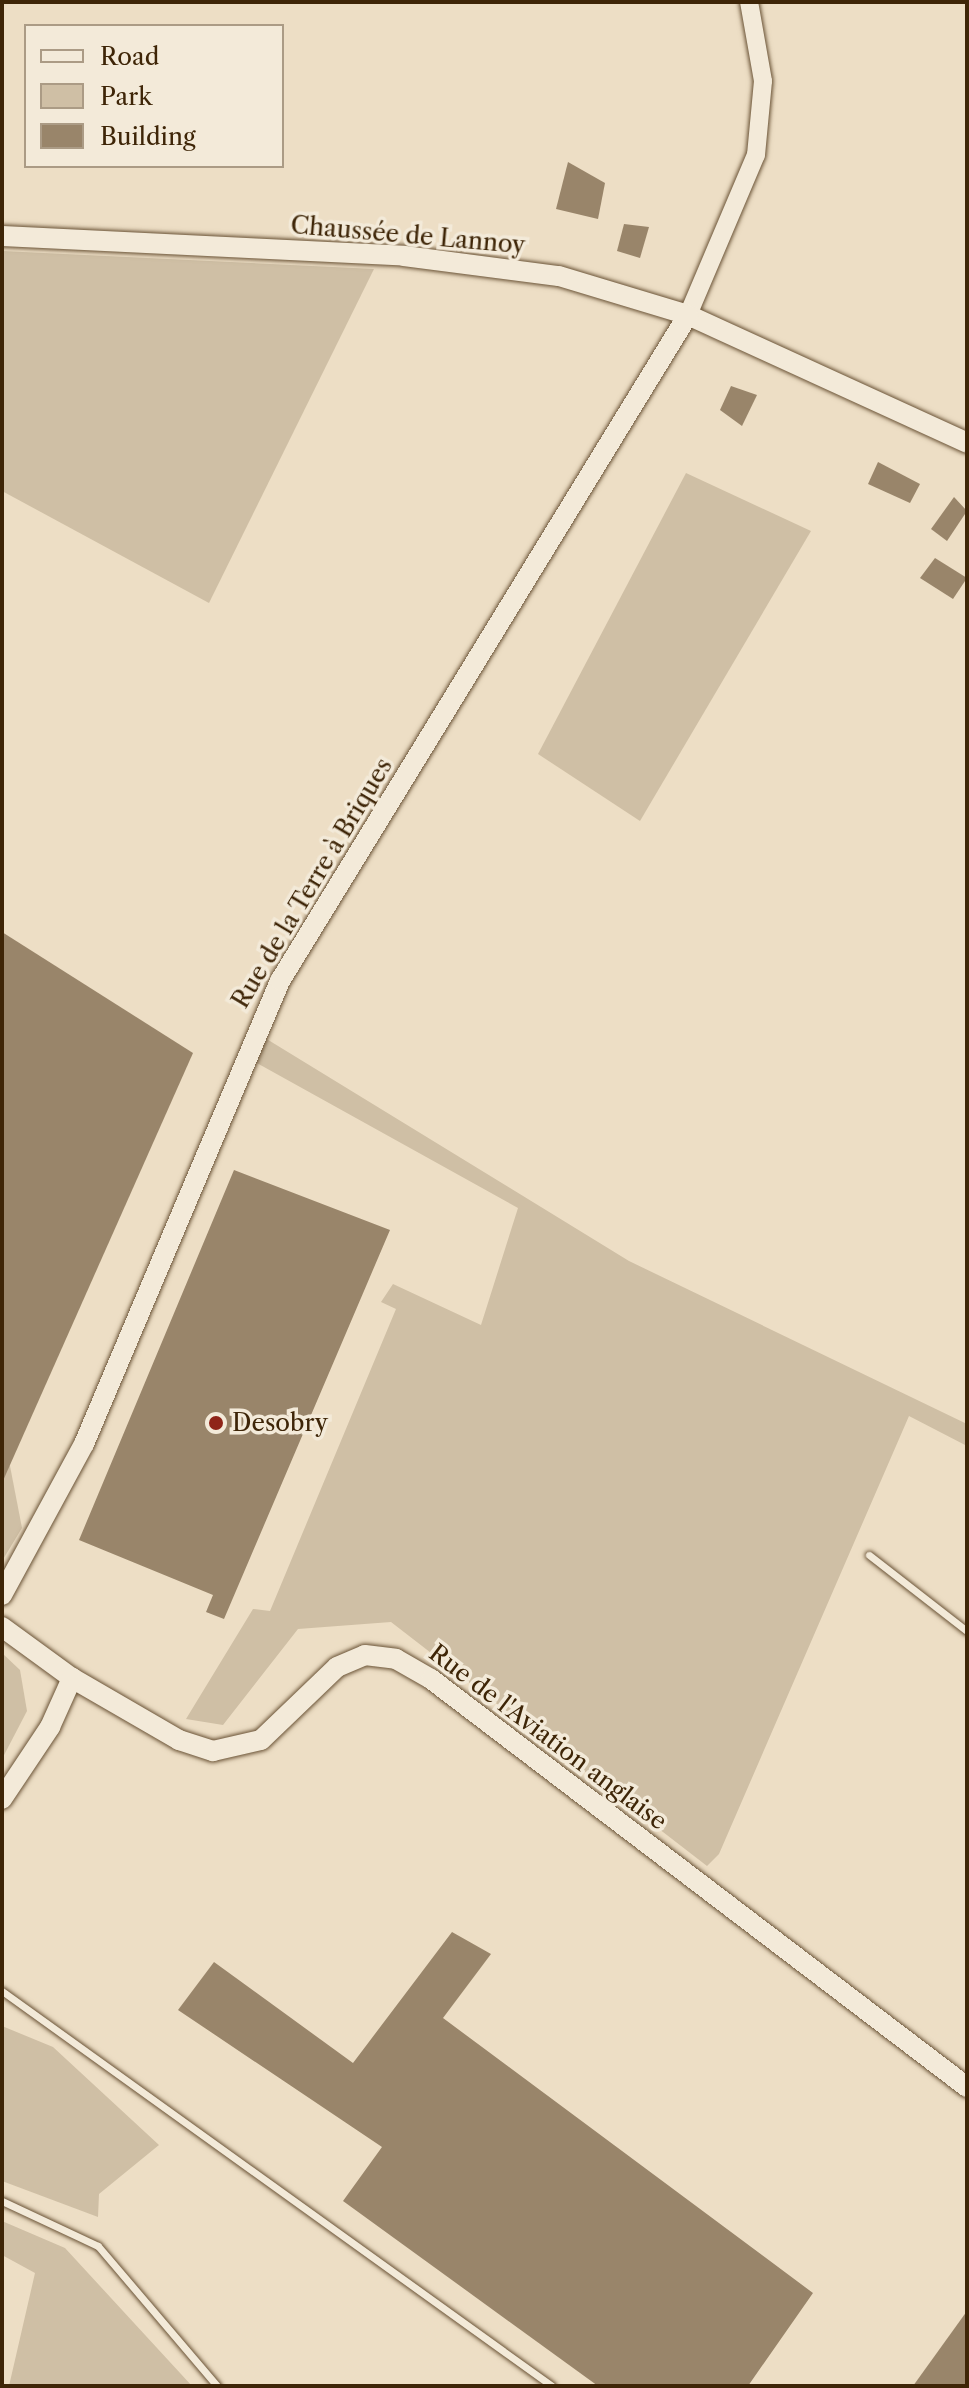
<!DOCTYPE html>
<html>
<head>
<meta charset="utf-8">
<style>
  body { margin:0 }
  #map { position:relative; width:969px; height:2388px; overflow:hidden; background:#eddec5; font-family:"Libre Caslon Text",serif }
  div>[style] { position:absolute }
  [style*='--x'] { left:calc(var(--x)*1px); top:calc(var(--y)*1px); width:calc(var(--w)*1px); rotate:calc(var(--a)*1deg) }
  .green>* { inset:0; background:#cfbfa5 }
  .building>* { inset:0; background:#99856a }
  .roads { filter:drop-shadow(0 0 2px #6a5336) drop-shadow(0 0 2px #6a5336) }
  .service>* { height:7px; margin:-3.5px; padding:0 3.5px; transform-origin:3.5px; border-radius:3.5px; background:#f3ead9 }
  .tertiary>* { height:18px; margin:-9px; padding:0 9px; transform-origin:9px; border-radius:9px; background:#f3ead9 }
  .secondary>* { height:20px; margin:-10px; padding:0 10px; transform-origin:10px; border-radius:10px; background:#f3ead9 }
  .dots>* { width:22px; height:22px; translate:-50% -50%; box-sizing:border-box; border:4px solid #f3ead9; border-radius:50% }
  span { translate:-50% -50%; white-space:nowrap; text-align:center; line-height:1.15; -webkit-text-stroke:7px #f3ead9; paint-order:stroke }
  .street-label { font-size:24px; color:#3e2507 }
  .poi-label { font-size:24px; color:#3e2507 }
  .left { translate:0 -50%; text-align:left }
  .frame { position:absolute; inset:0; border:4px solid #3e2507; pointer-events:none }
  .legend { position:absolute; left:24px; top:24px; width:260px; height:144px; box-sizing:border-box; background:#f3ead9; border:2px solid #ab9b85; margin:0; padding:10px 14px; list-style:none; font-size:24px; color:#3e2507 }
  .legend li { display:flex; align-items:center; gap:16px; height:40px }
  .legend b { width:40px; border:2px solid #ab9b85 }
</style>
</head>
<body>
<div id="map">
  <div class="green">
    <i style="clip-path:polygon(2px 251px,374px 269px,209px 603px,2px 491px)"></i>
    <i style="clip-path:polygon(686px 473px,811px 531px,640px 821px,538px 754px)"></i>
    <i style="clip-path:polygon(265px 1038px,629px 1261px,967px 1424px,967px 1446px,909px 1416px,719px 1854px,707px 1866px,391px 1622px,298px 1629px,223px 1725px,186px 1719px,253px 1609px,270px 1611px,396px 1309px,381px 1302px,393px 1284px,481px 1325px,518px 1208px,255px 1062px)"></i>
    <i style="clip-path:polygon(2px 1462px,10px 1466px,22px 1528px,2px 1561px)"></i>
    <i style="clip-path:polygon(2px 1653px,20px 1670px,27px 1711px,2px 1759px)"></i>
    <i style="clip-path:polygon(2px 2026px,53px 2047px,159px 2145px,99px 2194px,98px 2217px,2px 2181px)"></i>
    <i style="clip-path:polygon(2px 2221px,65px 2248px,192px 2386px,9px 2386px,35px 2273px,2px 2255px)"></i>
  </div>
  <div class="building">
    <i style="clip-path:polygon(568px 162px,605px 183px,598px 219px,556px 209px)"></i>
    <i style="clip-path:polygon(624px 224px,649px 227px,640px 258px,617px 251px)"></i>
    <i style="clip-path:polygon(731px 386px,757px 395px,742px 426px,720px 410px)"></i>
    <i style="clip-path:polygon(878px 462px,920px 484px,910px 503px,868px 484px)"></i>
    <i style="clip-path:polygon(954px 497px,967px 511px,947px 541px,931px 529px)"></i>
    <i style="clip-path:polygon(935px 558px,967px 578px,953px 599px,920px 578px)"></i>
    <i style="clip-path:polygon(2px 932px,193px 1053px,2px 1483px)"></i>
    <i style="clip-path:polygon(234px 1170px,390px 1230px,224px 1619px,206px 1612px,213px 1595px,79px 1540px)"></i>
    <i style="clip-path:polygon(452px 1932px,491px 1954px,443px 2018px,813px 2293px,748px 2386px,598px 2386px,343px 2201px,382px 2147px,178px 2010px,214px 1962px,353px 2063px)"></i>
    <i style="clip-path:polygon(967px 2311px,967px 2386px,913px 2386px)"></i>
  </div>
  <div class="roads">
    <div class="service">
      <i style="--x:869;--y:1555;--w:124;--a:37.8"></i>
      <i style="--x:2;--y:1991;--w:677;--a:35.69"></i>
      <i style="--x:2;--y:2201;--w:106;--a:25.1"></i>
      <i style="--x:98;--y:2246;--w:184;--a:49.6"></i>
    </div>
    <div class="tertiary">
      <i style="--x:688;--y:315;--w:174;--a:-67"></i>
      <i style="--x:756;--y:155;--w:74;--a:-84.6"></i>
      <i style="--x:763;--y:81;--w:80;--a:-100"></i>
    </div>
    <div class="secondary">
      <i style="--x:2;--y:236;--w:402;--a:2.8"></i>
      <i style="--x:404;--y:256;--w:156;--a:7.4"></i>
      <i style="--x:559;--y:276;--w:135;--a:16.8"></i>
      <i style="--x:688;--y:315;--w:307;--a:24.6"></i>
      <i style="--x:2;--y:1595;--w:172;--a:-61.5"></i>
      <i style="--x:84;--y:1444;--w:503;--a:-67.06"></i>
      <i style="--x:280;--y:981;--w:781;--a:-58.51"></i>
      <i style="--x:2;--y:1627;--w:87;--a:36.1"></i>
      <i style="--x:72;--y:1678;--w:124;--a:30.1"></i>
      <i style="--x:179;--y:1740;--w:36;--a:18"></i>
      <i style="--x:213;--y:1751;--w:49;--a:-12.9"></i>
      <i style="--x:261;--y:1740;--w:105;--a:-43.8"></i>
      <i style="--x:337;--y:1667;--w:30;--a:-23"></i>
      <i style="--x:365;--y:1655;--w:31;--a:7"></i>
      <i style="--x:396;--y:1659;--w:40;--a:29.7"></i>
      <i style="--x:431;--y:1679;--w:674;--a:37.28"></i>
      <i style="--x:2;--y:1799;--w:87;--a:-56.3"></i>
      <i style="--x:50;--y:1727;--w:54;--a:-65.8"></i>
    </div>
  </div>
  <div class="dots">
    <i style="left:216px;top:1423px;background:#8f2418"></i>
  </div>
  <div class="street-label">
    <span style="left:408px;top:235px;rotate:5deg">Chaussée de Lannoy</span>
    <span style="left:312px;top:883px;rotate:-59deg">Rue de la Terre à Briques</span>
    <span style="left:548px;top:1737px;rotate:37deg">Rue de l'Aviation anglaise</span>
  </div>
  <div class="poi-label">
    <span class="left" style="left:232px;top:1423px">Desobry</span>
  </div>
  <div class="frame"></div>
  <ul class="legend">
  <li><b style="height:10px;background:#f3ead9"></b>Road</li>
  <li><b style="height:22px;background:#cfbfa5"></b>Park</li>
  <li><b style="height:22px;background:#99856a"></b>Building</li>
  </ul>
</div>
</body>
</html>
